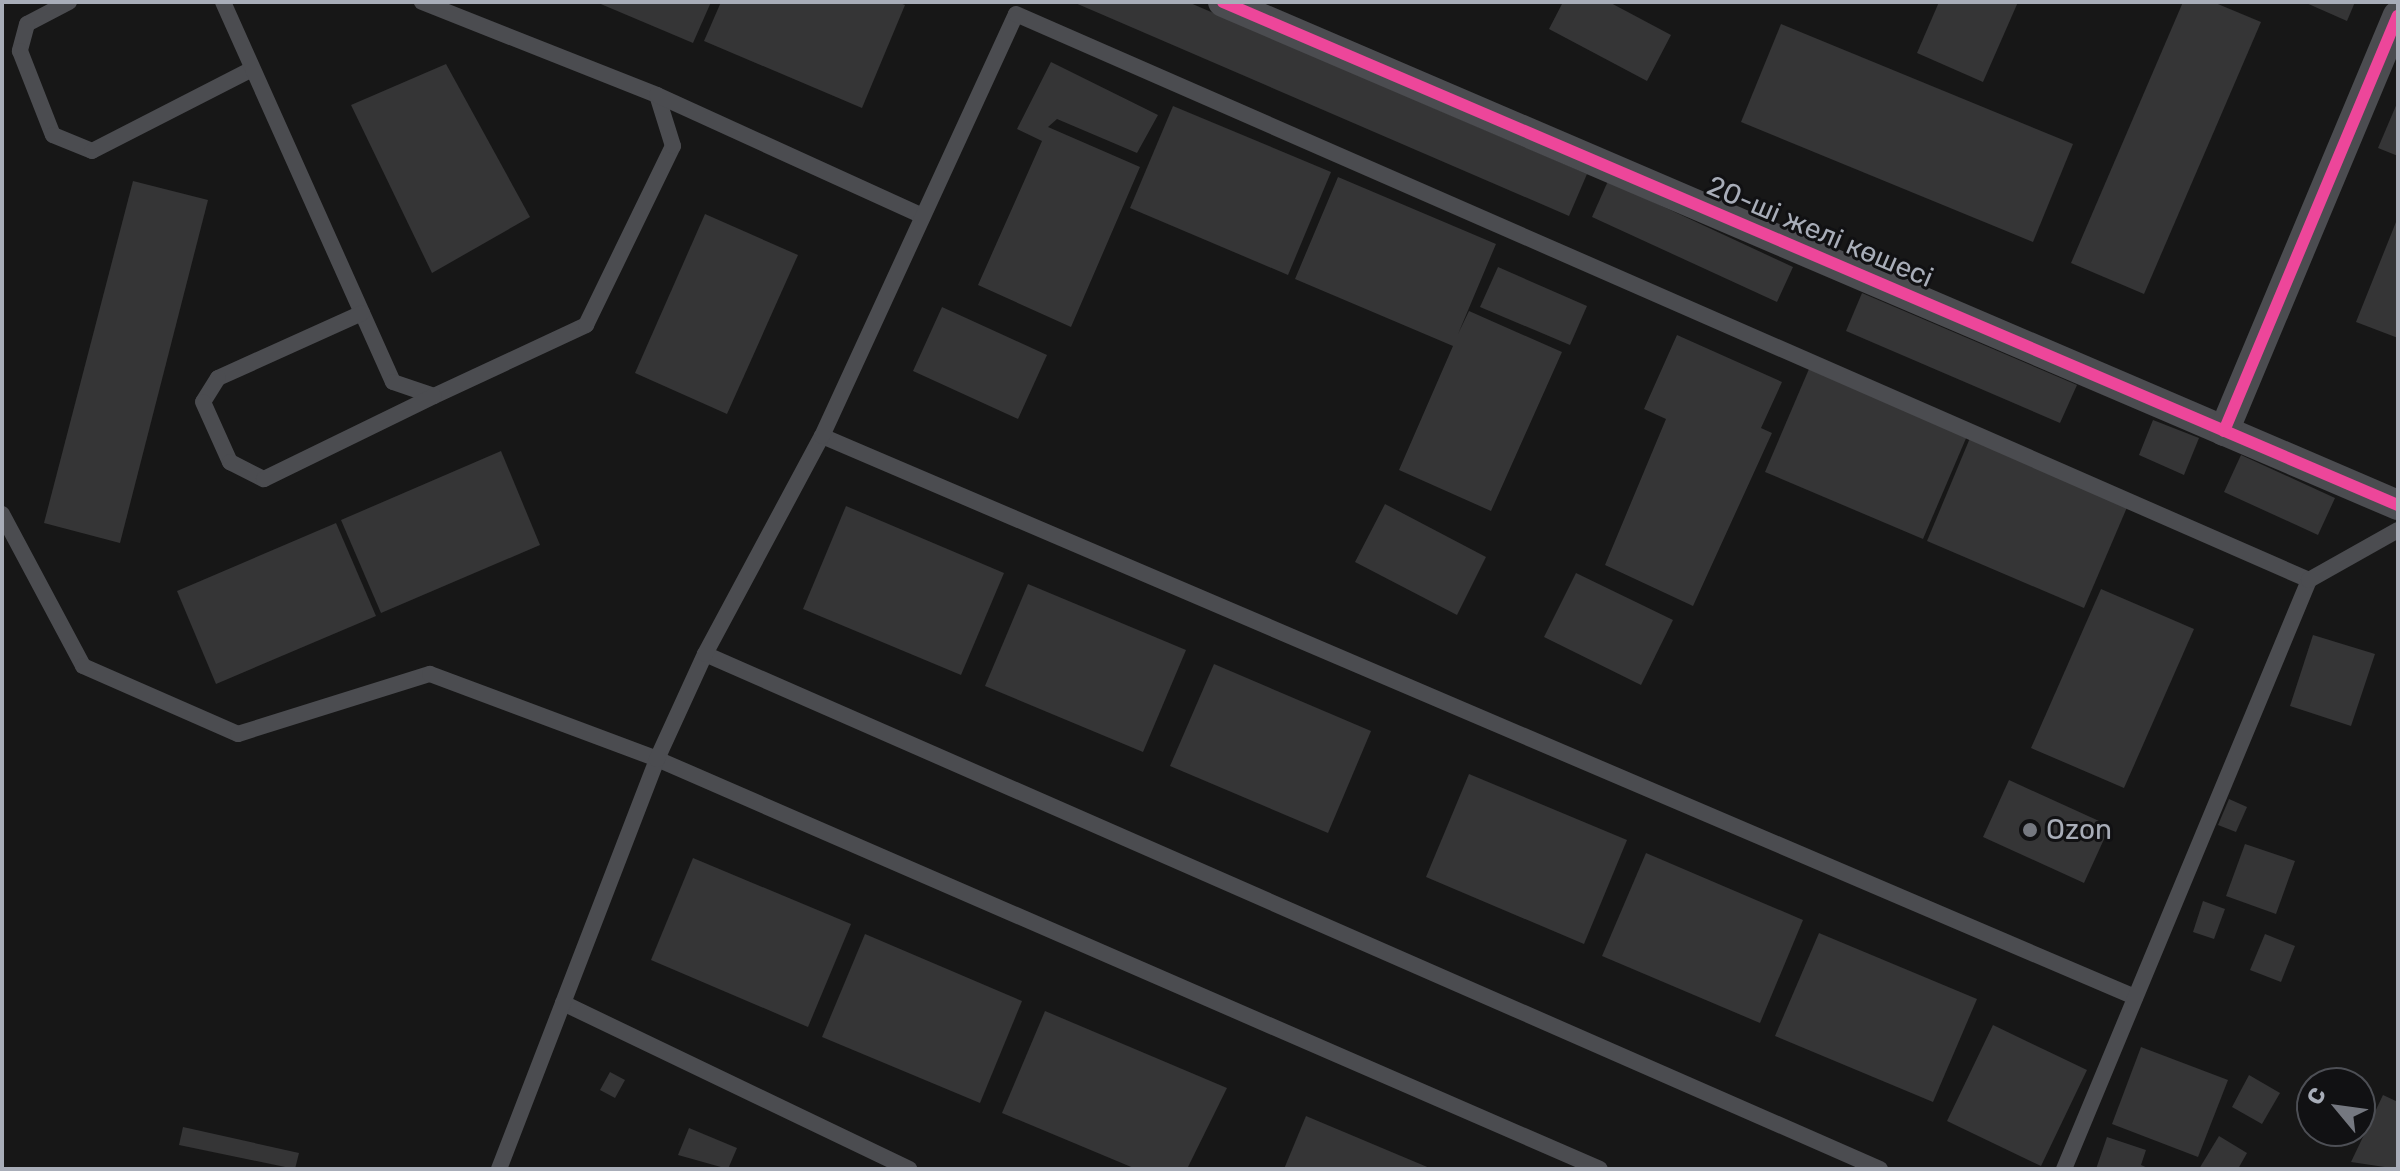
<!DOCTYPE html>
<html>
<head>
<meta charset="utf-8">
<style>
  body { margin:0 }
  #map { position:relative; width:2400px; height:1171px; overflow:hidden; background:#171717; font-family:Rubik,sans-serif }
  div>[style] { position:absolute }
  [style*='--x'] { left:calc(var(--x)*1px); top:calc(var(--y)*1px); width:calc(var(--w)*1px); rotate:calc(var(--a)*1deg) }
  .building>* { inset:0; background:#353536 }
  .lane>* { height:16px; margin:-8px; padding:0 8px; transform-origin:8px; border-radius:8px; background:#4b4c50 }
  .street>* { height:30px; margin:-15px; padding:0 15px; transform-origin:15px; border-radius:15px; background:#4b4c50 }
  .cycleway>* { height:12px; margin:-6px; padding:0 6px; transform-origin:6px; border-radius:6px; background:#ed469a }
  .dots>* { width:22px; height:22px; translate:-50% -50%; box-sizing:border-box; border:4px solid #111113; border-radius:50% }
  span { translate:-50% -50%; white-space:nowrap; text-align:center; line-height:1.15; -webkit-text-stroke:6px #111113; paint-order:stroke }
  .street-label { font-size:28px; color:#a8adb8 }
  .poi-label { font-size:28px; color:#a8adb8 }
  .left { translate:0 -50%; text-align:left }
  .frame { position:absolute; inset:0; border:4px solid #a8adb8; pointer-events:none }
  .north { position:absolute; left:2296px; top:1067px; width:80px; height:80px; box-sizing:border-box; background:#111113; border:2px solid #4d4f55; border-radius:50%; rotate:299deg; font-size:22px; font-weight:700; line-height:32px; text-align:center; color:#a8adb8 }
  .north::after { content:''; display:block; margin:auto; width:28px; height:36px; background:#757880; clip-path:polygon(50% 0,100% 100%,50% 72%,0 100%) }
</style>
</head>
<body>
<div id="map">
  <div class="building">
    <i style="clip-path:polygon(596px 2px,711px 2px,693px 43px)"></i>
    <i style="clip-path:polygon(721px 2px,897px 2px,905px 5px,862px 108px,704px 41px)"></i>
    <i style="clip-path:polygon(1073px 2px,1188px 2px,1587px 174px,1569px 216px)"></i>
    <i style="clip-path:polygon(1563px 2px,1609px 2px,1671px 35px,1647px 81px,1549px 29px)"></i>
    <i style="clip-path:polygon(1939px 2px,2018px 2px,1983px 82px,1917px 53px)"></i>
    <i style="clip-path:polygon(2183px 2px,2213px 2px,2261px 22px,2144px 294px,2071px 263px)"></i>
    <i style="clip-path:polygon(2304px 2px,2355px 2px,2347px 21px)"></i>
    <i style="clip-path:polygon(1781px 24px,2073px 144px,2033px 242px,1741px 122px)"></i>
    <i style="clip-path:polygon(1051px 62px,1158px 115px,1137px 153px,1057px 119px,1048px 127px,1140px 167px,1071px 327px,978px 285px,1042px 141px,1017px 129px)"></i>
    <i style="clip-path:polygon(446px 64px,530px 217px,432px 273px,351px 105px)"></i>
    <i style="clip-path:polygon(2398px 101px,2398px 156px,2378px 148px)"></i>
    <i style="clip-path:polygon(1173px 106px,1331px 172px,1288px 275px,1130px 208px)"></i>
    <i style="clip-path:polygon(1338px 177px,1496px 244px,1458px 334px,1469px 311px,1562px 352px,1491px 511px,1399px 470px,1453px 346px,1295px 279px)"></i>
    <i style="clip-path:polygon(133px 181px,208px 200px,120px 543px,44px 523px)"></i>
    <i style="clip-path:polygon(1608px 181px,1793px 267px,1777px 302px,1592px 217px)"></i>
    <i style="clip-path:polygon(705px 214px,798px 255px,727px 414px,635px 373px)"></i>
    <i style="clip-path:polygon(2398px 217px,2398px 338px,2356px 322px)"></i>
    <i style="clip-path:polygon(1498px 267px,1587px 306px,1570px 345px,1480px 307px)"></i>
    <i style="clip-path:polygon(1862px 293px,2077px 385px,2060px 423px,1846px 331px)"></i>
    <i style="clip-path:polygon(942px 307px,1047px 355px,1018px 419px,913px 371px)"></i>
    <i style="clip-path:polygon(1677px 335px,1782px 382px,1761px 428px,1772px 433px,1693px 606px,1605px 565px,1666px 419px,1644px 409px)"></i>
    <i style="clip-path:polygon(1809px 369px,1967px 436px,1923px 539px,1765px 472px)"></i>
    <i style="clip-path:polygon(2153px 420px,2199px 438px,2184px 475px,2139px 455px)"></i>
    <i style="clip-path:polygon(1970px 438px,2128px 505px,2084px 608px,1927px 541px)"></i>
    <i style="clip-path:polygon(501px 451px,540px 545px,381px 613px,341px 520px)"></i>
    <i style="clip-path:polygon(2241px 455px,2335px 498px,2318px 535px,2224px 492px)"></i>
    <i style="clip-path:polygon(1385px 504px,1486px 557px,1457px 615px,1355px 562px)"></i>
    <i style="clip-path:polygon(846px 506px,1004px 573px,961px 675px,803px 609px)"></i>
    <i style="clip-path:polygon(336px 523px,376px 616px,216px 684px,177px 591px)"></i>
    <i style="clip-path:polygon(1576px 573px,1673px 620px,1641px 685px,1544px 637px)"></i>
    <i style="clip-path:polygon(1028px 584px,1186px 650px,1143px 752px,985px 686px)"></i>
    <i style="clip-path:polygon(2101px 589px,2194px 629px,2124px 788px,2031px 748px)"></i>
    <i style="clip-path:polygon(2313px 635px,2375px 654px,2351px 726px,2290px 706px)"></i>
    <i style="clip-path:polygon(1214px 664px,1371px 731px,1328px 833px,1170px 766px)"></i>
    <i style="clip-path:polygon(1469px 774px,1627px 840px,1584px 944px,1426px 877px)"></i>
    <i style="clip-path:polygon(2009px 780px,2110px 826px,2084px 883px,1983px 837px)"></i>
    <i style="clip-path:polygon(2229px 799px,2247px 807px,2236px 832px,2218px 825px)"></i>
    <i style="clip-path:polygon(2245px 844px,2295px 861px,2276px 914px,2226px 896px)"></i>
    <i style="clip-path:polygon(1646px 853px,1803px 920px,1760px 1023px,1602px 956px)"></i>
    <i style="clip-path:polygon(693px 858px,851px 924px,808px 1027px,651px 960px)"></i>
    <i style="clip-path:polygon(2203px 901px,2225px 909px,2214px 939px,2193px 932px)"></i>
    <i style="clip-path:polygon(1819px 933px,1977px 999px,1933px 1102px,1775px 1036px)"></i>
    <i style="clip-path:polygon(865px 934px,1022px 1001px,980px 1103px,822px 1037px)"></i>
    <i style="clip-path:polygon(2265px 934px,2295px 946px,2281px 982px,2250px 970px)"></i>
    <i style="clip-path:polygon(1045px 1011px,1227px 1088px,1187px 1169px,1136px 1169px,1002px 1113px)"></i>
    <i style="clip-path:polygon(1993px 1025px,2087px 1070px,2041px 1166px,1947px 1121px)"></i>
    <i style="clip-path:polygon(2141px 1047px,2228px 1080px,2198px 1157px,2112px 1124px)"></i>
    <i style="clip-path:polygon(610px 1072px,625px 1080px,615px 1098px,600px 1090px)"></i>
    <i style="clip-path:polygon(2249px 1075px,2280px 1093px,2262px 1124px,2232px 1107px)"></i>
    <i style="clip-path:polygon(2383px 1095px,2398px 1102px,2398px 1169px,2351px 1162px)"></i>
    <i style="clip-path:polygon(1306px 1116px,1432px 1169px,1284px 1169px)"></i>
    <i style="clip-path:polygon(183px 1127px,299px 1153px,295px 1169px,179px 1145px)"></i>
    <i style="clip-path:polygon(689px 1128px,737px 1148px,728px 1169px,678px 1155px)"></i>
    <i style="clip-path:polygon(2219px 1136px,2247px 1153px,2238px 1169px,2199px 1169px)"></i>
    <i style="clip-path:polygon(2107px 1137px,2146px 1150px,2141px 1165px,2150px 1169px,2096px 1169px)"></i>
  </div>
  <div class="lane">
    <i style="--x:69;--y:2;--w:47;--a:152.4"></i>
    <i style="--x:27;--y:24;--w:28;--a:105"></i>
    <i style="--x:20;--y:51;--w:90;--a:68.6"></i>
    <i style="--x:53;--y:135;--w:42;--a:22.3"></i>
    <i style="--x:92;--y:151;--w:178;--a:-27.1"></i>
    <i style="--x:223;--y:2;--w:416;--a:65.9"></i>
    <i style="--x:393;--y:382;--w:43;--a:18.9"></i>
    <i style="--x:434;--y:396;--w:168;--a:-25"></i>
    <i style="--x:586;--y:325;--w:199;--a:-64.1"></i>
    <i style="--x:673;--y:146;--w:53;--a:-107.4"></i>
    <i style="--x:657;--y:95;--w:253;--a:-158.4"></i>
    <i style="--x:657;--y:95;--w:292;--a:24.5"></i>
    <i style="--x:362;--y:313;--w:158;--a:155.7"></i>
    <i style="--x:218;--y:378;--w:28;--a:122"></i>
    <i style="--x:203;--y:402;--w:66;--a:65.8"></i>
    <i style="--x:230;--y:462;--w:38;--a:27"></i>
    <i style="--x:264;--y:479;--w:189;--a:-26"></i>
    <i style="--x:822;--y:436;--w:1428;--a:23.14"></i>
    <i style="--x:2;--y:514;--w:172;--a:61.9"></i>
    <i style="--x:83;--y:666;--w:169;--a:23.7"></i>
    <i style="--x:238;--y:734;--w:201;--a:-17.4"></i>
    <i style="--x:430;--y:674;--w:242;--a:20.5"></i>
    <i style="--x:657;--y:759;--w:1028;--a:23.5"></i>
    <i style="--x:705;--y:654;--w:1283;--a:23.67"></i>
    <i style="--x:563;--y:1003;--w:384;--a:25.6"></i>
    <i style="--x:499;--y:1169;--w:439;--a:-68.9"></i>
    <i style="--x:657;--y:759;--w:115;--a:-65.4"></i>
    <i style="--x:705;--y:654;--w:247;--a:-61.8"></i>
    <i style="--x:822;--y:436;--w:464;--a:-65.3"></i>
    <i style="--x:1016;--y:14;--w:1411;--a:23.64"></i>
    <i style="--x:2064;--y:1169;--w:638;--a:-67.41"></i>
    <i style="--x:2309;--y:580;--w:102;--a:-29.3"></i>
  </div>
  <div class="street">
    <i style="--x:1223;--y:2;--w:1278;--a:23.18"></i>
    <i style="--x:2224;--y:431;--w:450;--a:-67.3"></i>
  </div>
  <div class="cycleway">
    <i style="--x:1223;--y:2;--w:1278;--a:23.18"></i>
    <i style="--x:2224;--y:431;--w:450;--a:-67.3"></i>
  </div>
  <div class="dots">
    <i style="left:2030px;top:830px;background:#757880"></i>
  </div>
  <div class="street-label">
    <span style="left:1820px;top:232px;rotate:23deg">20-ші желі көшесі</span>
  </div>
  <div class="poi-label">
    <span class="left" style="left:2046px;top:830px">Ozon</span>
  </div>
  <div class="frame"></div>
  <div class="north">С</div>
</div>
</body>
</html>
